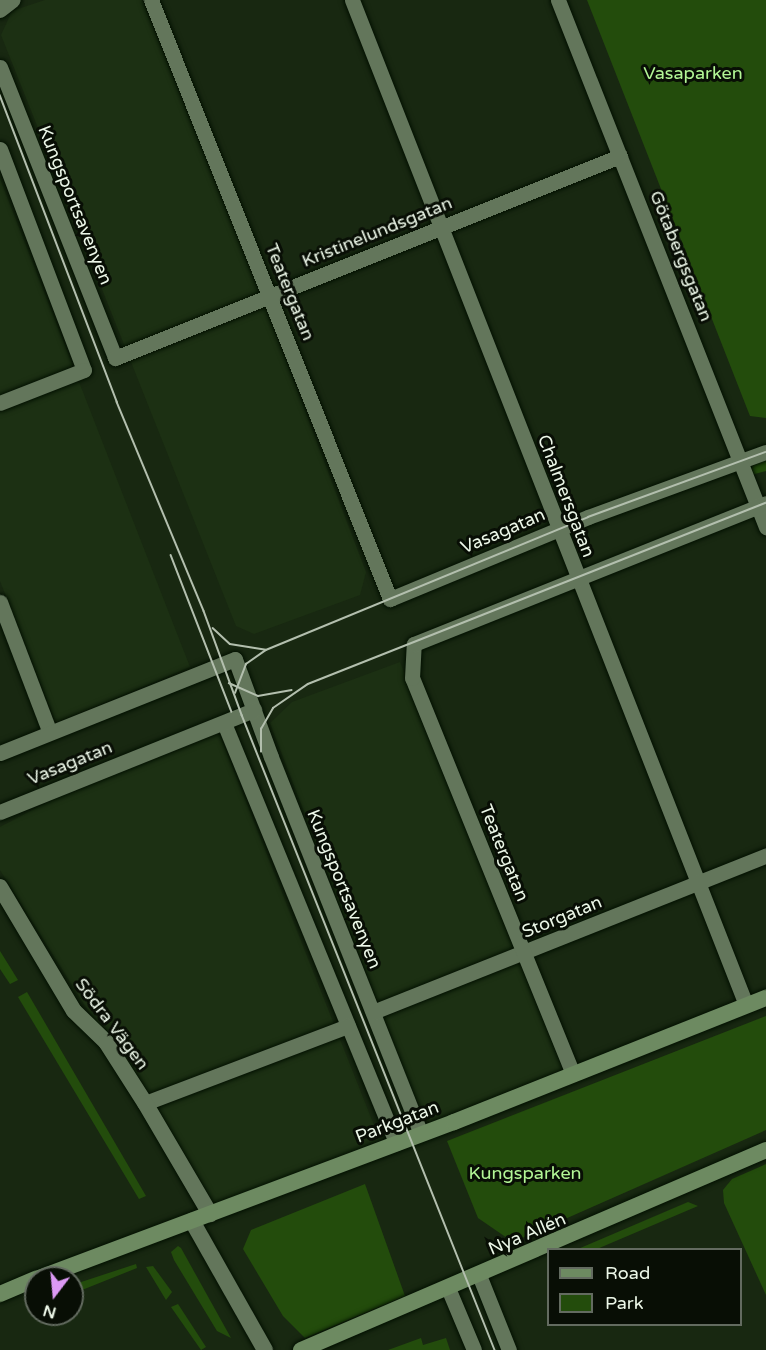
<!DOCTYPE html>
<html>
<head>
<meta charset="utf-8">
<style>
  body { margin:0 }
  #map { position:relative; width:766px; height:1350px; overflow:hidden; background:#182811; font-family:"Varela Round",sans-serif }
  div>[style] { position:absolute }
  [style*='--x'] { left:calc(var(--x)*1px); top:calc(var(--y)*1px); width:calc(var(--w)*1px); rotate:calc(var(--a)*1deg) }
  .built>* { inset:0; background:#1c3013 }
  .green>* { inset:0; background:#234c0c }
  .roads { filter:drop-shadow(0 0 2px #031000) drop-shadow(0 0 2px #031000) }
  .minor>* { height:15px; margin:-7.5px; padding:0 7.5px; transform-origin:7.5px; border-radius:7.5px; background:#63765b }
  .tertiary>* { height:16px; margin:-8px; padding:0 8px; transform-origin:8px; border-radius:8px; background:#63765b }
  .secondary>* { height:16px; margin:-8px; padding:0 8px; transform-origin:8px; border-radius:8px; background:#6d8a61 }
  .tram>* { height:1.5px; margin:-0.75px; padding:0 0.75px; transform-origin:0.75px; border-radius:0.75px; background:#b3bfae }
  span { translate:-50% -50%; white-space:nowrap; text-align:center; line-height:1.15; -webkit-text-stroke:6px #080e05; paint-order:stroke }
  .park-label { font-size:18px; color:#b3f796 }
  .street-label { font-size:18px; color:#ecf7e8 }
  .legend { position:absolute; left:547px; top:1248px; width:195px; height:78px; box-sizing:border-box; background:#080e05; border:2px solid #636b60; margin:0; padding:8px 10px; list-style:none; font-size:18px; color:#ecf7e8 }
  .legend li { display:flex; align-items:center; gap:12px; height:30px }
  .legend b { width:30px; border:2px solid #636b60 }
  .north { position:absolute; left:24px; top:1266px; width:60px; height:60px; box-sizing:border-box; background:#080e05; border:2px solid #636b60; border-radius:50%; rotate:196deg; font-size:16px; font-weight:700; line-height:24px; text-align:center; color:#ecf7e8 }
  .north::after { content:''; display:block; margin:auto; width:21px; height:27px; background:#dc99f4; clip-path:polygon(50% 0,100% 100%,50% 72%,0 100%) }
</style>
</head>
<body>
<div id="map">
  <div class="built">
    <i style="clip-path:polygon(45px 0,142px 0,259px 290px,366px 572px,360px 595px,254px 634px,236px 626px,1px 35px,12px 11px)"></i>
    <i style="clip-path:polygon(0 179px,190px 667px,56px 723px,0 581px)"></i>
    <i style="clip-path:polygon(400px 662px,565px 1069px,430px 1123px,415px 1100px,270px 723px,292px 702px)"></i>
    <i style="clip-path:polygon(218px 731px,381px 1143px,211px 1207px,0 870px,0 827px,97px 776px)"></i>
  </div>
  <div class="green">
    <i style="clip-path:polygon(587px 0,766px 0,766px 418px,750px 416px)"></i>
    <i style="clip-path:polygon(766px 460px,766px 471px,751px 475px,752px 466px)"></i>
    <i style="clip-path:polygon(0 951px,18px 980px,10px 984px,0 969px)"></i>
    <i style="clip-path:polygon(27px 992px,146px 1196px,139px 1199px,18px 997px)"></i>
    <i style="clip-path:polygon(766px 1016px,766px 1130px,513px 1242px,478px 1218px,447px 1141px)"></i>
    <i style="clip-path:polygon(766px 1164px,766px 1295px,724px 1203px,723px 1190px,732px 1179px)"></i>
    <i style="clip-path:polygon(365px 1184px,405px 1296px,305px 1338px,283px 1316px,243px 1249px,251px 1230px)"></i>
    <i style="clip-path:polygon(688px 1202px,698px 1206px,597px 1249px,578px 1249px)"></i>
    <i style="clip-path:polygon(178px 1246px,181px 1248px,231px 1338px,217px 1331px,174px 1260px,171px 1252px)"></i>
    <i style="clip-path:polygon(136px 1264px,137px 1268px,72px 1294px,72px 1285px)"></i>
    <i style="clip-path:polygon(153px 1266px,172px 1292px,166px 1300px,146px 1267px)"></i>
    <i style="clip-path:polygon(178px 1304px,206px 1347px,201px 1350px,171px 1307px)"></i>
    <i style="clip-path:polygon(421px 1338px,423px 1345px,446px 1338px,450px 1350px,388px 1350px)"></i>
  </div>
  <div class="roads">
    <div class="minor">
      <i style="--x:151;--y:0;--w:645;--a:68.25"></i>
      <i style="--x:390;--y:599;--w:214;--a:-22.5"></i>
      <i style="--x:588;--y:517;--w:189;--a:-20.1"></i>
      <i style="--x:352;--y:0;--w:1079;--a:68.59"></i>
      <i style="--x:558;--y:0;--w:567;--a:68.46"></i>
      <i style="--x:0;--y:67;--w:313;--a:68.4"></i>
      <i style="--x:115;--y:358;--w:544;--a:-21.8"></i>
      <i style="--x:0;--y:149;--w:236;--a:69.2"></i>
      <i style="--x:84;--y:370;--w:90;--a:158.6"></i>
      <i style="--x:0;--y:602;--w:137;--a:69.1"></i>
      <i style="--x:224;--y:723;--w:454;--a:67.7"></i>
      <i style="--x:0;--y:753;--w:253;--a:-21.8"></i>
      <i style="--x:235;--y:659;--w:104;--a:69.8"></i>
      <i style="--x:271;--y:757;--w:405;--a:68.3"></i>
      <i style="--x:0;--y:812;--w:274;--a:-21.9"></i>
      <i style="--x:373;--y:1012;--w:423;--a:-21.7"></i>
      <i style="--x:573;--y:1074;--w:427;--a:-112.1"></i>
      <i style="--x:412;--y:678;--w:34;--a:-87"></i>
      <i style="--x:414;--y:644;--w:379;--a:-21.8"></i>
      <i style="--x:145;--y:1103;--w:217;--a:-20.8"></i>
      <i style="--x:479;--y:1275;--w:81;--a:68.2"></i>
      <i style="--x:448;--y:1288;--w:67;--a:67.2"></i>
    </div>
    <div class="tertiary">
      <i style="--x:0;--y:10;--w:16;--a:-38"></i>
      <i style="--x:0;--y:887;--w:144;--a:59.2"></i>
      <i style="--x:74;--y:1011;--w:45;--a:44.1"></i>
      <i style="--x:106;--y:1042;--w:72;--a:57.4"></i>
      <i style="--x:145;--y:1103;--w:129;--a:59.6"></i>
      <i style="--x:192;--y:1221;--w:148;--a:60.5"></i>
    </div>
    <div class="secondary">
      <i style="--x:39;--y:1278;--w:443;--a:-20.6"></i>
      <i style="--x:454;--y:1122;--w:336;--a:-21.7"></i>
      <i style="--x:0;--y:1294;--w:39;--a:-23"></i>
      <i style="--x:301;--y:1350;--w:506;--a:-23.27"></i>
    </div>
  </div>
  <div class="tram">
    <i style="--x:0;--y:95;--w:329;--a:69.1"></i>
    <i style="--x:117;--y:402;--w:226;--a:67.4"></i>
    <i style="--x:204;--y:611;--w:111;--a:69.9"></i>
    <i style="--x:242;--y:715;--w:684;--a:68.28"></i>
    <i style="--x:171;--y:555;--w:168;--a:68.8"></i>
    <i style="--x:213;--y:628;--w:23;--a:43"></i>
    <i style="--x:230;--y:644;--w:36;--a:9"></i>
    <i style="--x:229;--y:683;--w:32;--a:24"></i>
    <i style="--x:258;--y:696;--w:34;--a:-10"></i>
    <i style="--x:235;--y:693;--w:31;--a:-69"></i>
    <i style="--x:246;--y:664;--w:24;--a:-35"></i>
    <i style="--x:266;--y:650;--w:348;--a:-22.4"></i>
    <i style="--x:588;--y:517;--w:189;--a:-20.1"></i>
    <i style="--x:261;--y:752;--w:23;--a:-90"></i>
    <i style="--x:261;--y:729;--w:24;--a:-60"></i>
    <i style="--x:273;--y:708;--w:42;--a:-34.4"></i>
    <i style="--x:308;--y:684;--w:492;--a:-21.6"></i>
  </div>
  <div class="park-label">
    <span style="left:693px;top:73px">Vasaparken</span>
    <span style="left:525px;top:1173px">Kungsparken</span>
  </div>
  <div class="street-label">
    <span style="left:75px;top:205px;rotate:68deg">Kungsportsavenyen</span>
    <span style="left:377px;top:232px;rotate:-22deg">Kristinelundsgatan</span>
    <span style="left:681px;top:256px;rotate:68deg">Götabergsgatan</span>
    <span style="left:290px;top:292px;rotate:68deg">Teatergatan</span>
    <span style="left:566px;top:496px;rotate:69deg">Chalmersgatan</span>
    <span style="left:503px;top:531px;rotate:-23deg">Vasagatan</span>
    <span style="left:70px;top:763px;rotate:-22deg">Vasagatan</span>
    <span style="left:504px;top:853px;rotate:68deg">Teatergatan</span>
    <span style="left:344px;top:889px;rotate:68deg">Kungsportsavenyen</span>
    <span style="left:562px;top:917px;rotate:-22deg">Storgatan</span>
    <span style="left:112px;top:1024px;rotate:53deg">Södra Vägen</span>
    <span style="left:397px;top:1122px;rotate:-21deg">Parkgatan</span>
    <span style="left:527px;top:1234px;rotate:-23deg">Nya Allén</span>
  </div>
  <ul class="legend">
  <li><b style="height:8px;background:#6d8a61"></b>Road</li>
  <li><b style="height:16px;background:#234c0c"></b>Park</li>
  </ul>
  <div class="north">N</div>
</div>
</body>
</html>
